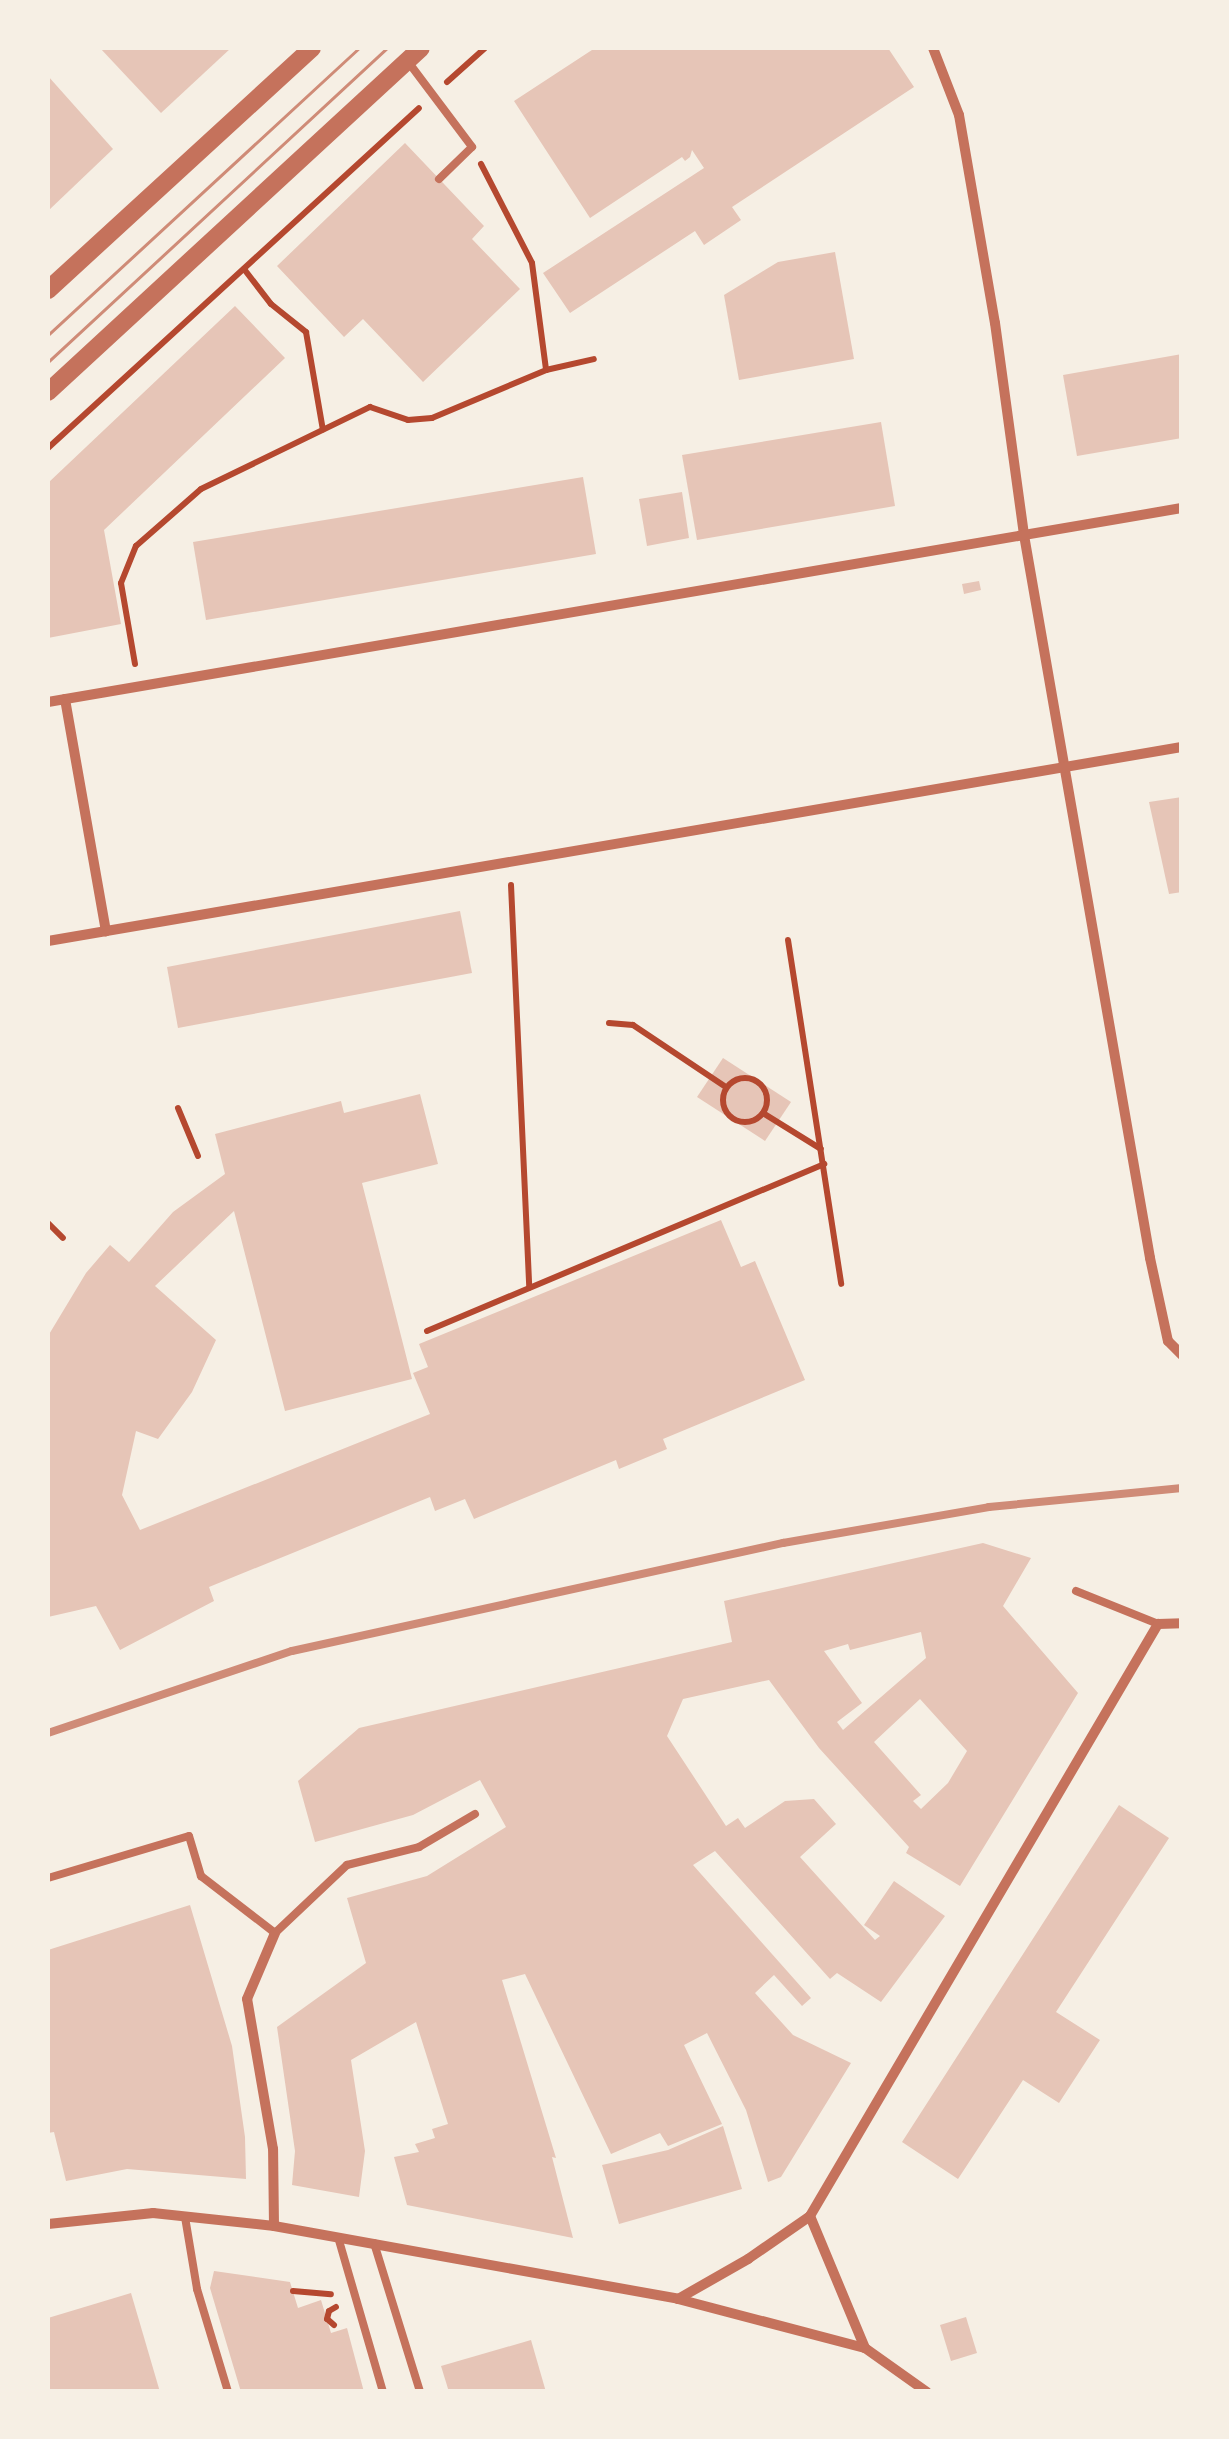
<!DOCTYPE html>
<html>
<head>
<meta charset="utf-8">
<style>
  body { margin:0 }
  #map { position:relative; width:1229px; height:2439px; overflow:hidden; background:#f6efe4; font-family:Jost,sans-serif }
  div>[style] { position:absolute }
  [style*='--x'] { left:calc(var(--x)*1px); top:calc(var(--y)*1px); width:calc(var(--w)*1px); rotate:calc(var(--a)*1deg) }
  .building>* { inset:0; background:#e6c5b7 }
  .path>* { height:6px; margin:-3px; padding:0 3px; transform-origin:3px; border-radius:3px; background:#b5482f }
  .path>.ring { margin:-3px; padding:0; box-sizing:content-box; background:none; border:6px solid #b5482f; border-radius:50% }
  .service>* { height:8px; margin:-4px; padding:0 4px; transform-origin:4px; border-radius:4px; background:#c5725c }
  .minor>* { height:10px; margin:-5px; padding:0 5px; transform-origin:5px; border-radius:5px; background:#c5725c }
  .tertiary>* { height:18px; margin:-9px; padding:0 9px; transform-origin:9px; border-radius:9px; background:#c5725c }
  .tram>* { height:2.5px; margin:-1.25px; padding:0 1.25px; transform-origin:1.25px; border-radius:1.25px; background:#cf8b77 }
  .rail>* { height:8px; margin:-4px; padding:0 4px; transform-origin:4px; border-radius:4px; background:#cf8b77 }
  span { translate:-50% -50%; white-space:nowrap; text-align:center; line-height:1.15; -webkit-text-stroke:8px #f6efe4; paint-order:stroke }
  .frame { position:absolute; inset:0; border:50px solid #f6efe4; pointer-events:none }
</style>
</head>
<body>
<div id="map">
  <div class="building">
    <i style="clip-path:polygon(100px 48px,231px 48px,161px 113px)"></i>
    <i style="clip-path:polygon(595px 48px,888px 48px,914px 87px,732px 207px,741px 220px,704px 245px,695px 231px,570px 313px,543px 273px,704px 168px,692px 150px,690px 157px,685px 161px,682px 157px,590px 218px,514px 101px)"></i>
    <i style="clip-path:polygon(48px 76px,113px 149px,48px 211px)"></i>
    <i style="clip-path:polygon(405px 143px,484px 226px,472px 239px,520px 289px,423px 382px,363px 319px,344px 337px,277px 266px)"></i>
    <i style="clip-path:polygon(835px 252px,854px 359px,739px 380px,724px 295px,778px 262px)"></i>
    <i style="clip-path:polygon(235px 306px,285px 358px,104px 530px,121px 624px,48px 638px,48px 483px)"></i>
    <i style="clip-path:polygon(1182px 354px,1182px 438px,1077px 456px,1063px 375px)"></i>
    <i style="clip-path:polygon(881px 422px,895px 506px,697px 540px,682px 455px)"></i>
    <i style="clip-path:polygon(583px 477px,596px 554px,206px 620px,193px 542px)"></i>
    <i style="clip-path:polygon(682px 492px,689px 538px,647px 546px,639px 499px)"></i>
    <i style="clip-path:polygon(979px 581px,981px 590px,964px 594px,962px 584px)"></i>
    <i style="clip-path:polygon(1182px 797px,1182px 892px,1169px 894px,1149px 802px)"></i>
    <i style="clip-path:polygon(460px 911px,472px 973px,178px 1028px,167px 967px)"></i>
    <i style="clip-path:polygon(723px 1058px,791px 1102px,765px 1141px,697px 1097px)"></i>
    <i style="clip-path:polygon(420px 1094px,438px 1164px,362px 1183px,412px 1379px,285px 1411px,234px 1211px,155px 1286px,216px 1340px,192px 1392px,158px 1439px,136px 1431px,122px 1495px,140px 1530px,430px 1414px,413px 1373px,428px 1367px,419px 1344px,721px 1220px,741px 1267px,755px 1261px,805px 1380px,663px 1439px,667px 1449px,619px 1469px,616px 1460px,474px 1519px,465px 1499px,435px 1511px,430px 1497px,209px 1587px,214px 1601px,120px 1650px,96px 1606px,48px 1617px,48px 1336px,86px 1273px,110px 1245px,129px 1262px,173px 1212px,225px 1174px,215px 1134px,341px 1101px,344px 1113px)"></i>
    <i style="clip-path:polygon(evenodd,983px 1543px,1031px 1558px,1003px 1606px,1078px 1693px,960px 1886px,906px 1853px,909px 1847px,819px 1748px,769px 1680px,683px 1699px,667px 1736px,726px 1826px,738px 1818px,745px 1828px,785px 1801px,814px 1799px,836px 1824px,800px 1857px,875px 1940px,880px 1936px,864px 1925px,894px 1881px,945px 1916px,881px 2002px,837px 1973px,830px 1979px,715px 1851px,693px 1865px,811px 1998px,802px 2006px,774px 1975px,755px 1993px,793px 2035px,851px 2063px,781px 2177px,768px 2182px,746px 2110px,707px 2033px,684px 2045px,722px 2124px,668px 2146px,660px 2133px,611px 2154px,525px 1974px,502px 1980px,556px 2158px,552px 2157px,573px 2238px,407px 2205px,394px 2157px,419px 2152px,415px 2144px,435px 2138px,432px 2129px,448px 2124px,416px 2022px,351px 2060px,365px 2151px,359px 2197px,292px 2185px,295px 2151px,277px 2027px,366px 1963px,347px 1898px,427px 1876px,506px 1827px,480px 1780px,413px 1815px,315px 1842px,298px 1781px,359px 1728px,732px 1642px,724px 1601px,983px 1543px,921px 1632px,926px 1658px,843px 1730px,837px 1722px,862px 1703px,824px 1651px,848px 1644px,850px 1650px,921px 1632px,983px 1543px,920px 1699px,967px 1751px,948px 1783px,921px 1809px,913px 1801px,921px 1795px,874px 1742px,920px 1699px)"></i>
    <i style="clip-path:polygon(1119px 1805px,1169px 1838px,1056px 2012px,1100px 2040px,1059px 2103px,1023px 2080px,958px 2179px,902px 2142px)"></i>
    <i style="clip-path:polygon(190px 1905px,232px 2046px,245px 2137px,246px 2179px,127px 2169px,66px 2181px,54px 2132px,48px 2133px,48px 1950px)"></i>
    <i style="clip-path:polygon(723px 2126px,742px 2189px,619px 2224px,602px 2165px,668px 2150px)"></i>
    <i style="clip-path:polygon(214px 2271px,290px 2282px,298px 2308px,321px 2300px,331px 2333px,347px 2328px,364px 2392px,241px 2392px,210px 2288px)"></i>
    <i style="clip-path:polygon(131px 2293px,160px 2392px,48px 2392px,48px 2318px)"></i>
    <i style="clip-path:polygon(966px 2317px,977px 2353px,951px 2361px,940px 2325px)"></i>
    <i style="clip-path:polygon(531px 2340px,546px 2392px,449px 2392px,441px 2366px)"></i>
  </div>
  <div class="path">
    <i style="--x:447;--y:82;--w:51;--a:-41.8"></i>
    <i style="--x:481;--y:164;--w:111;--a:62.7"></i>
    <i style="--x:532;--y:263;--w:108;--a:82.5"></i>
    <i style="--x:244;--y:269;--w:44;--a:52.4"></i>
    <i style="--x:271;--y:304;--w:45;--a:38.7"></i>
    <i style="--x:306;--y:332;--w:99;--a:80.2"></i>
    <i style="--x:48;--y:448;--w:503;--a:-42.5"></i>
    <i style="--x:135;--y:664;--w:82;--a:-99.8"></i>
    <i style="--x:121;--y:583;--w:40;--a:-68"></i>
    <i style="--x:136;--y:546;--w:86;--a:-41.2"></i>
    <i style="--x:201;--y:489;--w:188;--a:-25.9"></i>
    <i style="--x:370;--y:407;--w:40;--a:18.9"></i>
    <i style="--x:408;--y:420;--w:24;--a:-5"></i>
    <i style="--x:432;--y:418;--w:124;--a:-22.8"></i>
    <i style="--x:546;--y:370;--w:49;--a:-12.9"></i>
    <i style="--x:511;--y:885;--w:403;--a:87.4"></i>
    <i style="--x:788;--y:940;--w:348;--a:81.2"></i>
    <i style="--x:609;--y:1023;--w:24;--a:5"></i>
    <i style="--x:633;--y:1025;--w:112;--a:33.7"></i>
    <i class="ring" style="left:723px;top:1078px;width:38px;height:38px"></i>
    <i style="--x:178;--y:1108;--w:52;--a:67.4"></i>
    <i style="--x:763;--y:1113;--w:68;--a:31.8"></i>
    <i style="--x:48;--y:1223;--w:21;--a:45"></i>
    <i style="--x:427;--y:1331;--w:431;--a:-22.8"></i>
    <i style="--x:293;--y:2291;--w:38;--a:5"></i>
    <i style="--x:334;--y:2325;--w:9;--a:-139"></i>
    <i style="--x:327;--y:2319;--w:8;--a:-76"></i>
    <i style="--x:329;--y:2311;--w:8;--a:-30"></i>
  </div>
  <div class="service">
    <i style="--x:409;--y:63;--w:105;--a:53.1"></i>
    <i style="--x:472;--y:147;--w:46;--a:135.9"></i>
    <i style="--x:1076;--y:1591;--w:88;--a:21.9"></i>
    <i style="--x:48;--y:1878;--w:147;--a:-16.6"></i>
    <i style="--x:189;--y:1836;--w:42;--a:73.3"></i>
    <i style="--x:201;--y:1876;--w:93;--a:37.6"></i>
    <i style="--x:275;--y:1933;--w:99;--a:-43.4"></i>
    <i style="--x:347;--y:1865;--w:74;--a:-14"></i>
    <i style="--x:419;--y:1847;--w:65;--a:-30.5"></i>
    <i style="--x:185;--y:2217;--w:73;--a:80.5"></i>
    <i style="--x:197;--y:2289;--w:108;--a:73.2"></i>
    <i style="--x:338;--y:2237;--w:161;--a:73.8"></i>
    <i style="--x:374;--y:2243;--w:156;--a:72.8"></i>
  </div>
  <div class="minor">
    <i style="--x:933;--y:48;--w:72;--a:68.8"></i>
    <i style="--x:959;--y:115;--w:211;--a:80.2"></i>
    <i style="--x:995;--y:323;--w:214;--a:82.2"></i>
    <i style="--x:1024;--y:535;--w:734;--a:80.11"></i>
    <i style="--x:1150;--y:1258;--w:85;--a:77.8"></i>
    <i style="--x:1168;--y:1341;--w:20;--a:45"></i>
    <i style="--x:65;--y:699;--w:236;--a:80"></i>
    <i style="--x:48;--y:702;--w:1150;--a:-9.71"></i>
    <i style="--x:48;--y:941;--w:1150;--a:-9.71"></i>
    <i style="--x:810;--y:2216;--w:143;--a:67.4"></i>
    <i style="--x:865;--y:2348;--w:76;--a:35.4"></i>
    <i style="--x:48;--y:2224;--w:106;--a:-6"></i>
    <i style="--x:153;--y:2213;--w:122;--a:6.1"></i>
    <i style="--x:274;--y:2226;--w:411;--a:10.2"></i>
    <i style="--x:678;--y:2299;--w:81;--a:-29.7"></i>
    <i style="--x:748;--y:2259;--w:75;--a:-34.7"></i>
    <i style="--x:810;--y:2216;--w:687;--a:-59.55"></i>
    <i style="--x:1158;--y:1624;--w:24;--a:-2"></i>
    <i style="--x:274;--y:2226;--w:77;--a:-90.7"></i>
    <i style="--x:273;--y:2149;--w:152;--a:-99.8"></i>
    <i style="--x:247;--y:1999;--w:72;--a:-67"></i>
    <i style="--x:678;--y:2299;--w:193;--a:14.7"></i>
  </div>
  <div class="tertiary">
    <i style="--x:48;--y:290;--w:358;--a:-42.5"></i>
    <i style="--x:48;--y:392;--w:507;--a:-42.68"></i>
  </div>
  <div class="tram">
    <i style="--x:48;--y:335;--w:423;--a:-42.7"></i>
    <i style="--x:48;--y:362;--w:462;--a:-42.8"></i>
  </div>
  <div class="rail">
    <i style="--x:48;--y:1733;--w:257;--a:-18.6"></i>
    <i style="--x:292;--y:1651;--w:503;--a:-12.41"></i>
    <i style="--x:783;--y:1543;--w:209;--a:-9.9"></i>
    <i style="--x:989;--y:1507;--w:194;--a:-5.6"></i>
  </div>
  <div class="frame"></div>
</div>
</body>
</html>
